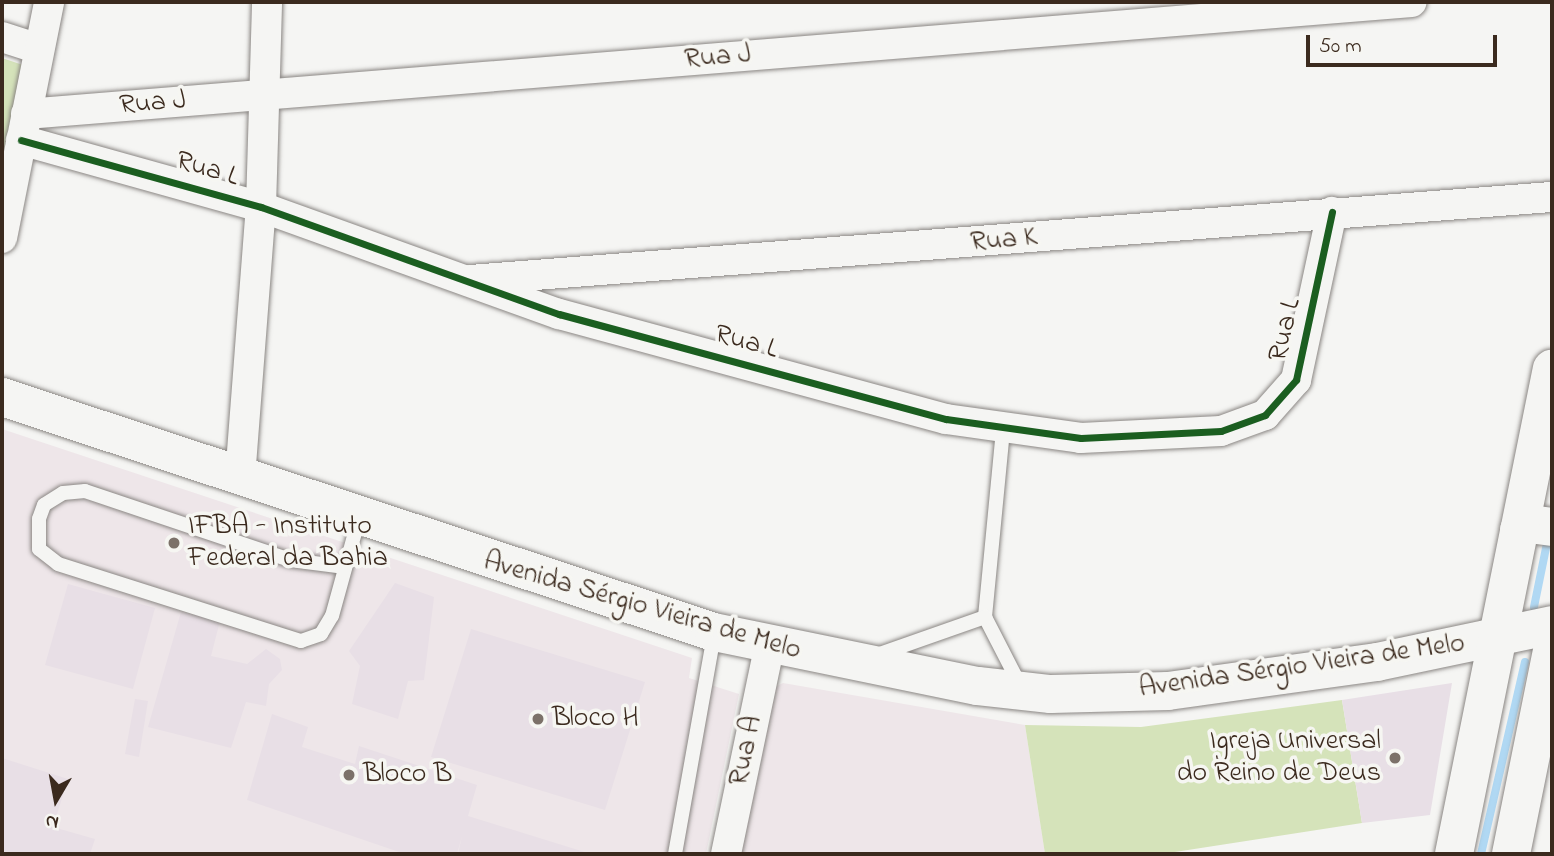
<!DOCTYPE html>
<html>
<head>
<meta charset="utf-8">
<style>
  body { margin:0 }
  #map { position:relative; width:1554px; height:856px; overflow:hidden; background:#f5f5f3; font-family:"Indie Flower",sans-serif }
  div>[style] { position:absolute }
  [style*='--x'] { left:calc(var(--x)*1px); top:calc(var(--y)*1px); width:calc(var(--w)*1px); rotate:calc(var(--a)*1deg) }
  .built>* { inset:0; background:#eee6e9 }
  .green>* { inset:0; background:#d5e3ba }
  .stream>* { height:8px; margin:-4px; padding:0 4px; transform-origin:4px; border-radius:4px; background:#b0d8f3 }
  .building>* { inset:0; background:#e8dfe6 }
  .roads { filter:drop-shadow(0 0 2px #8a8683) drop-shadow(0 0 2px #8a8683) }
  .lane>* { height:14px; margin:-7px; padding:0 7px; transform-origin:7px; border-radius:7px; background:#f5f5f3 }
  .street>* { height:30px; margin:-15px; padding:0 15px; transform-origin:15px; border-radius:15px; background:#f5f5f3 }
  .secondary>* { height:38px; margin:-19px; padding:0 19px; transform-origin:19px; border-radius:19px; background:#f5f5f3 }
  .cycleway>* { height:7px; margin:-3.5px; padding:0 3.5px; transform-origin:3.5px; border-radius:3.5px; background:#1b5e20 }
  .dots>* { width:19px; height:19px; translate:-50% -50%; box-sizing:border-box; border:4px solid #f6f6f2; border-radius:50% }
  span { translate:-50% -50%; white-space:nowrap; text-align:center; line-height:1.15; -webkit-text-stroke:7px #f6f6f2; paint-order:stroke }
  .street-label { font-size:28px; color:#3b2a1e }
  .poi-label { font-size:28px; color:#3b2a1e }
  .left { translate:0 -50%; text-align:left }
  .right { translate:-100% -50%; text-align:right }
  .frame { position:absolute; inset:0; border:4px solid #3b2a1e; pointer-events:none }
  .north { position:absolute; left:21px; top:765px; width:70px; height:70px; -webkit-text-stroke:5px #f6f6f2; paint-order:stroke; rotate:190deg; font-size:19px; font-weight:700; line-height:28px; text-align:center; color:#3b2a1e }
  .north::after { content:''; display:block; margin:auto; width:24px; height:32px; background:#3b2a1e; clip-path:polygon(50% 0,100% 100%,50% 72%,0 100%) }
  .scale { position:absolute; left:1306px; top:35px; width:191px; height:32px; box-sizing:border-box; border:4px solid #3b2a1e; border-top:0; padding-left:9px; font-size:21px; line-height:24px; white-space:nowrap; color:#3b2a1e; -webkit-text-stroke:5px #f6f6f2; paint-order:stroke }
</style>
</head>
<body>
<div id="map">
  <div class="built">
    <i style="clip-path:polygon(2px 429px,692px 658px,689px 678px,739px 694px,706px 854px,2px 854px)"></i>
    <i style="clip-path:polygon(783px 683px,1025px 725px,1045px 854px,741px 854px,775px 687px)"></i>
  </div>
  <div class="green">
    <i style="clip-path:polygon(2px 58px,23px 65px,2px 168px)"></i>
    <i style="clip-path:polygon(1342px 700px,1362px 823px,1162px 854px,1045px 854px,1025px 725px,1141px 727px)"></i>
  </div>
  <div class="stream">
    <i style="--x:1534;--y:607;--w:70;--a:-78.5"></i>
    <i style="--x:1481;--y:854;--w:197;--a:-77.1"></i>
  </div>
  <div class="building">
    <i style="clip-path:polygon(395px 583px,434px 597px,424px 680px,408px 681px,398px 719px,352px 704px,360px 666px,349px 651px)"></i>
    <i style="clip-path:polygon(68px 584px,155px 608px,133px 689px,45px 665px)"></i>
    <i style="clip-path:polygon(181px 612px,220px 621px,211px 656px,247px 664px,266px 649px,280px 659px,282px 670px,269px 684px,266px 706px,246px 702px,231px 748px,148px 727px)"></i>
    <i style="clip-path:polygon(471px 629px,645px 682px,605px 810px,431px 757px)"></i>
    <i style="clip-path:polygon(1452px 683px,1430px 815px,1362px 823px,1342px 700px)"></i>
    <i style="clip-path:polygon(135px 699px,148px 701px,139px 757px,125px 754px)"></i>
    <i style="clip-path:polygon(272px 714px,308px 727px,302px 747px,355px 764px,359px 746px,477px 785px,468px 816px,591px 854px,458px 854px,462px 836px,457px 854px,405px 854px,247px 800px)"></i>
    <i style="clip-path:polygon(2px 758px,68px 779px,53px 827px,95px 839px,90px 854px,2px 854px)"></i>
  </div>
  <div class="roads">
    <div class="lane">
      <i style="--x:1003;--y:430;--w:188;--a:95.5"></i>
      <i style="--x:985;--y:617;--w:76;--a:62.8"></i>
      <i style="--x:345;--y:567;--w:55;--a:-172.7"></i>
      <i style="--x:290;--y:560;--w:216;--a:-161.4"></i>
      <i style="--x:85;--y:491;--w:22;--a:175"></i>
      <i style="--x:63;--y:493;--w:22;--a:148"></i>
      <i style="--x:44;--y:505;--w:15;--a:110"></i>
      <i style="--x:39;--y:519;--w:30;--a:90"></i>
      <i style="--x:39;--y:549;--w:24;--a:38"></i>
      <i style="--x:58;--y:564;--w:255;--a:17.6"></i>
      <i style="--x:301;--y:641;--w:21;--a:-19"></i>
      <i style="--x:321;--y:634;--w:21;--a:-59"></i>
      <i style="--x:332;--y:616;--w:102;--a:-74.6"></i>
      <i style="--x:871;--y:657;--w:121;--a:-19.3"></i>
      <i style="--x:675;--y:854;--w:223;--a:-79.9"></i>
    </div>
    <div class="street">
      <i style="--x:2;--y:37;--w:39;--a:18"></i>
      <i style="--x:26;--y:114;--w:1390;--a:-4.62"></i>
      <i style="--x:21;--y:140;--w:249;--a:15.6"></i>
      <i style="--x:261;--y:207;--w:317;--a:19.8"></i>
      <i style="--x:559;--y:314;--w:401;--a:15.2"></i>
      <i style="--x:946;--y:419;--w:136;--a:8"></i>
      <i style="--x:1081;--y:438;--w:140;--a:-2.9"></i>
      <i style="--x:1221;--y:431;--w:47;--a:-20"></i>
      <i style="--x:1265;--y:415;--w:47;--a:-48.5"></i>
      <i style="--x:1296;--y:380;--w:172;--a:-77.9"></i>
      <i style="--x:2;--y:238;--w:241;--a:-78.7"></i>
      <i style="--x:470;--y:280;--w:1085;--a:-4.39"></i>
      <i style="--x:240;--y:478;--w:272;--a:-85.6"></i>
      <i style="--x:261;--y:207;--w:205;--a:-88.3"></i>
      <i style="--x:726;--y:854;--w:209;--a:-78.2"></i>
    </div>
    <div class="secondary">
      <i style="--x:2;--y:397;--w:750;--a:18.27"></i>
      <i style="--x:714;--y:632;--w:269;--a:11.6"></i>
      <i style="--x:978;--y:686;--w:73;--a:6.3"></i>
      <i style="--x:1051;--y:694;--w:117;--a:-1.5"></i>
      <i style="--x:1168;--y:691;--w:211;--a:-7.9"></i>
      <i style="--x:1377;--y:662;--w:179;--a:-11.9"></i>
      <i style="--x:1519;--y:530;--w:12;--a:-31"></i>
      <i style="--x:1529;--y:524;--w:23;--a:7"></i>
      <i style="--x:1454;--y:854;--w:495;--a:-78.6"></i>
      <i style="--x:1511;--y:854;--w:207;--a:-78.6"></i>
    </div>
  </div>
  <div class="cycleway">
    <i style="--x:21;--y:140;--w:249;--a:15.6"></i>
    <i style="--x:261;--y:207;--w:317;--a:19.8"></i>
    <i style="--x:559;--y:314;--w:401;--a:15.2"></i>
    <i style="--x:946;--y:419;--w:136;--a:8"></i>
    <i style="--x:1081;--y:438;--w:140;--a:-2.9"></i>
    <i style="--x:1221;--y:431;--w:47;--a:-20"></i>
    <i style="--x:1265;--y:415;--w:47;--a:-48.5"></i>
    <i style="--x:1296;--y:380;--w:172;--a:-77.9"></i>
  </div>
  <div class="dots">
    <i style="left:174px;top:543px;background:#7c7169"></i>
    <i style="left:538px;top:719px;background:#7c7169"></i>
    <i style="left:1395px;top:758px;background:#7c7169"></i>
    <i style="left:349px;top:775px;background:#7c7169"></i>
  </div>
  <div class="street-label">
    <span style="left:718px;top:58px;rotate:-5deg">Rua J</span>
    <span style="left:153px;top:104px;rotate:-5deg">Rua J</span>
    <span style="left:207px;top:170px;rotate:16deg">Rua L</span>
    <span style="left:1004px;top:241px;rotate:-5deg">Rua K</span>
    <span style="left:1286px;top:330px;rotate:-77deg">Rua L</span>
    <span style="left:746px;top:343px;rotate:15deg">Rua L</span>
    <span style="left:642px;top:607px;rotate:16deg">Avenida Sérgio Vieira de Melo</span>
    <span style="left:1302px;top:667px;rotate:-8deg">Avenida Sérgio Vieira de Melo</span>
    <span style="left:747px;top:751px;rotate:-78deg">Rua A</span>
  </div>
  <div class="poi-label">
    <span class="left" style="left:188px;top:543px">IFBA - Instituto<br>Federal da Bahia</span>
    <span class="left" style="left:552px;top:719px">Bloco H</span>
    <span class="right" style="left:1381px;top:758px">Igreja Universal<br>do Reino de Deus</span>
    <span class="left" style="left:363px;top:775px">Bloco B</span>
  </div>
  <div class="frame"></div>
  <div class="north">N</div>
  <div class="scale">50 m</div>
</div>
</body>
</html>
